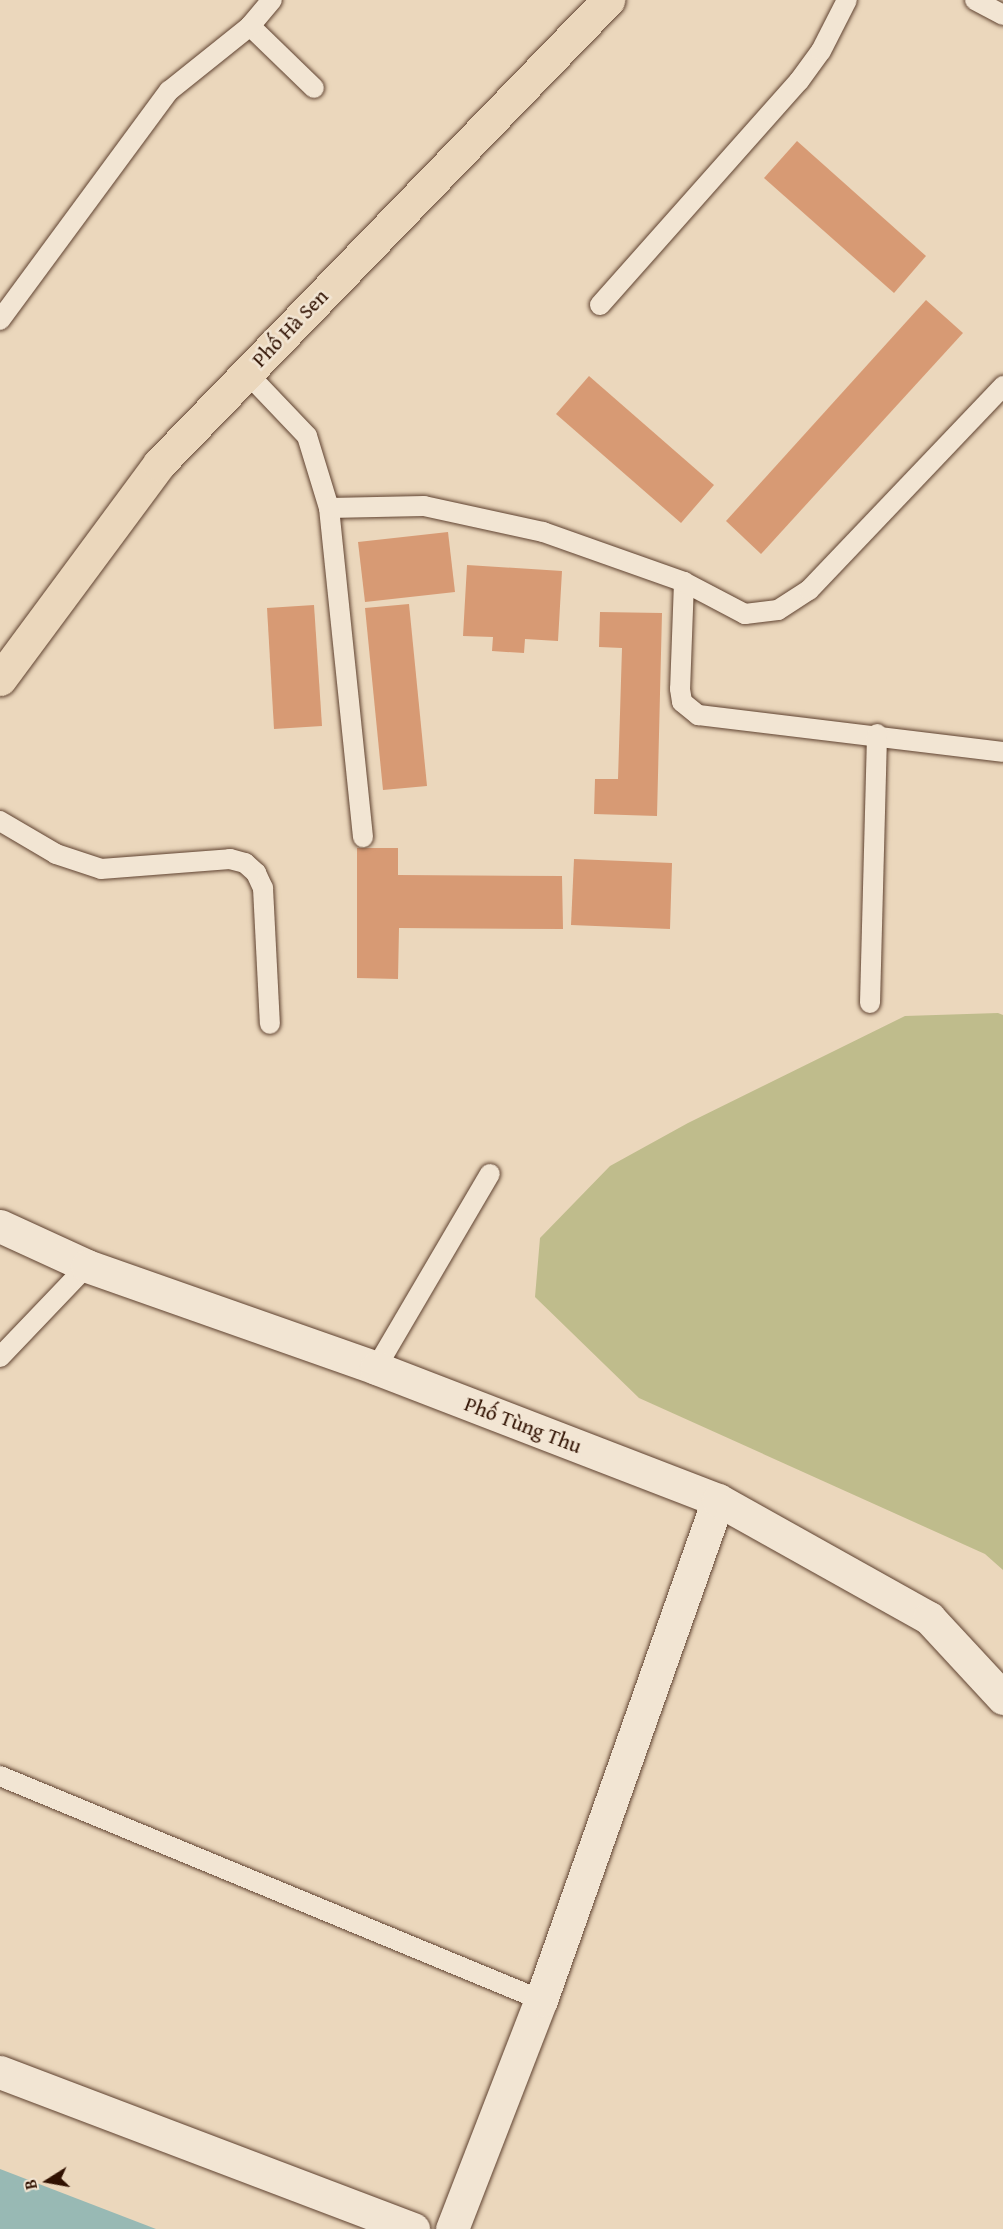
<!DOCTYPE html>
<html>
<head>
<meta charset="utf-8">
<style>
  body { margin:0 }
  #map { position:relative; width:1003px; height:2229px; overflow:hidden; background:#ebd7bc; font-family:"Gentium Book Plus",serif }
  div>[style] { position:absolute }
  [style*='--x'] { left:calc(var(--x)*1px); top:calc(var(--y)*1px); width:calc(var(--w)*1px); rotate:calc(var(--a)*1deg) }
  .green>* { inset:0; background:#bfbc8c }
  .water>* { inset:0; background:#98b9b4 }
  .building>* { inset:0; background:#d79a74 }
  .roads { filter:drop-shadow(0 0 2px #5f4230) drop-shadow(0 0 2px #5f4230) }
  .lane>* { height:20px; margin:-10px; padding:0 10px; transform-origin:10px; border-radius:10px; background:#f2e5d3 }
  .street>* { height:33px; margin:-16.5px; padding:0 16.5px; transform-origin:16.5px; border-radius:16.5px; background:#f2e5d3 }
  .secondary>* { height:33px; margin:-16.5px; padding:0 16.5px; transform-origin:16.5px; border-radius:16.5px; background:#f2e5d3 }
  .primary>* { height:33px; margin:-16.5px; padding:0 16.5px; transform-origin:16.5px; border-radius:16.5px; background:#ebd7bc }
  span { translate:-50% -50%; white-space:nowrap; text-align:center; line-height:1.15; -webkit-text-stroke:5px #f2e5d3; paint-order:stroke }
  .street-label { font-size:21px; color:#301101 }
  .north { position:absolute; left:18px; top:2151px; width:60px; height:60px; -webkit-text-stroke:4px #f2e5d3; paint-order:stroke; rotate:259deg; font-size:16px; font-weight:700; line-height:24px; text-align:center; color:#301101 }
  .north::after { content:''; display:block; margin:auto; width:21px; height:27px; background:#301101; clip-path:polygon(50% 0,100% 100%,50% 72%,0 100%) }
</style>
</head>
<body>
<div id="map">
  <div class="green">
    <i style="clip-path:polygon(998px 1013px,1003px 1015px,1003px 1570px,985px 1554px,639px 1398px,535px 1297px,540px 1238px,610px 1166px,688px 1123px,905px 1016px)"></i>
  </div>
  <div class="water">
    <i style="clip-path:polygon(0 2169px,156px 2229px,0 2229px)"></i>
  </div>
  <div class="building">
    <i style="clip-path:polygon(797px 141px,926px 256px,894px 293px,764px 178px)"></i>
    <i style="clip-path:polygon(926px 300px,963px 333px,761px 554px,726px 521px)"></i>
    <i style="clip-path:polygon(589px 376px,714px 485px,681px 523px,556px 414px)"></i>
    <i style="clip-path:polygon(448px 532px,455px 592px,365px 602px,358px 542px)"></i>
    <i style="clip-path:polygon(467px 565px,562px 571px,558px 641px,525px 639px,524px 653px,492px 651px,493px 637px,463px 636px)"></i>
    <i style="clip-path:polygon(409px 604px,427px 786px,383px 790px,365px 608px)"></i>
    <i style="clip-path:polygon(314px 605px,322px 726px,274px 729px,267px 608px)"></i>
    <i style="clip-path:polygon(600px 612px,662px 613px,657px 816px,594px 814px,595px 779px,618px 779px,622px 648px,599px 647px)"></i>
    <i style="clip-path:polygon(357px 848px,398px 848px,398px 875px,562px 876px,563px 929px,399px 928px,398px 979px,357px 978px)"></i>
    <i style="clip-path:polygon(574px 859px,672px 863px,670px 929px,571px 925px)"></i>
  </div>
  <div class="roads">
    <div class="lane">
      <i style="--x:975;--y:0;--w:32;--a:28"></i>
      <i style="--x:250;--y:26;--w:89;--a:44.1"></i>
      <i style="--x:600;--y:305;--w:300;--a:-48.4"></i>
      <i style="--x:799;--y:81;--w:37;--a:-54"></i>
      <i style="--x:821;--y:51;--w:57;--a:-63"></i>
      <i style="--x:0;--y:320;--w:285;--a:-53.6"></i>
      <i style="--x:169;--y:91;--w:104;--a:-38.7"></i>
      <i style="--x:250;--y:26;--w:34;--a:-50"></i>
      <i style="--x:247;--y:373;--w:87;--a:46.4"></i>
      <i style="--x:307;--y:436;--w:75;--a:73"></i>
      <i style="--x:329;--y:508;--w:331;--a:84.1"></i>
      <i style="--x:329;--y:508;--w:95;--a:-1.2"></i>
      <i style="--x:424;--y:506;--w:122;--a:12.3"></i>
      <i style="--x:543;--y:532;--w:150;--a:19.5"></i>
      <i style="--x:684;--y:582;--w:107;--a:92.1"></i>
      <i style="--x:680;--y:689;--w:13;--a:81"></i>
      <i style="--x:682;--y:702;--w:21;--a:39"></i>
      <i style="--x:698;--y:715;--w:307;--a:6.9"></i>
      <i style="--x:684;--y:582;--w:69;--a:27.7"></i>
      <i style="--x:745;--y:614;--w:33;--a:-7"></i>
      <i style="--x:778;--y:610;--w:37;--a:-33"></i>
      <i style="--x:809;--y:590;--w:282;--a:-46.4"></i>
      <i style="--x:0;--y:821;--w:65;--a:30.5"></i>
      <i style="--x:56;--y:854;--w:47;--a:18.4"></i>
      <i style="--x:101;--y:869;--w:129;--a:-4.4"></i>
      <i style="--x:230;--y:859;--w:16;--a:15"></i>
      <i style="--x:245;--y:863;--w:15;--a:42"></i>
      <i style="--x:256;--y:873;--w:17;--a:65"></i>
      <i style="--x:263;--y:888;--w:136;--a:87.1"></i>
      <i style="--x:870;--y:1003;--w:269;--a:-88.5"></i>
      <i style="--x:0;--y:1357;--w:126;--a:-46.3"></i>
      <i style="--x:376;--y:1368;--w:225;--a:-59.6"></i>
      <i style="--x:0;--y:1776;--w:586;--a:22.49"></i>
    </div>
    <div class="street">
      <i style="--x:0;--y:2072;--w:442;--a:20.8"></i>
      <i style="--x:452;--y:2229;--w:246;--a:-68.8"></i>
      <i style="--x:541;--y:2000;--w:530;--a:-70.51"></i>
    </div>
    <div class="secondary">
      <i style="--x:0;--y:1226;--w:96;--a:24.7"></i>
      <i style="--x:87;--y:1266;--w:306;--a:19.4"></i>
      <i style="--x:376;--y:1368;--w:367;--a:21.1"></i>
      <i style="--x:718;--y:1500;--w:242;--a:29.2"></i>
      <i style="--x:929;--y:1618;--w:109;--a:47.2"></i>
    </div>
    <div class="primary">
      <i style="--x:0;--y:679;--w:267;--a:-53.5"></i>
      <i style="--x:159;--y:464;--w:646;--a:-45.94"></i>
    </div>
  </div>
  <div class="street-label">
    <span style="left:290px;top:328px;rotate:-46deg">Phố Hà Sen</span>
    <span style="left:523px;top:1425px;rotate:21deg">Phố Tùng Thu</span>
  </div>
  <div class="north">B</div>
</div>
</body>
</html>
